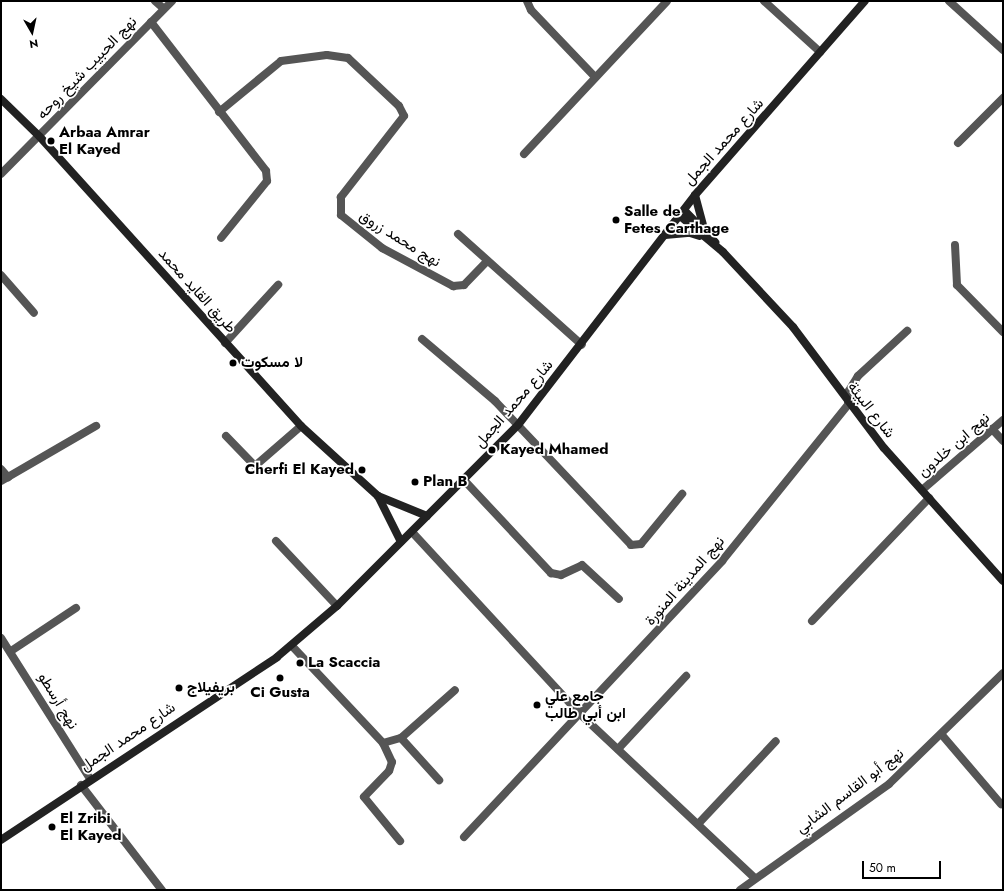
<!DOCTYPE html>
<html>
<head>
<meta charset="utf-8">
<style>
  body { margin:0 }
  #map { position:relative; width:1004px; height:891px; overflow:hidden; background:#fff; font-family:Jost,Vazirmatn,sans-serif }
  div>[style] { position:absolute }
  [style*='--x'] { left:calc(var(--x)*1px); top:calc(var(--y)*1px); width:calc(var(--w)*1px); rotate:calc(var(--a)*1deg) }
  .street>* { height:8px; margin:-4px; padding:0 4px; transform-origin:4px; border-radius:4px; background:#555 }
  .secondary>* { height:8px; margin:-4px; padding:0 4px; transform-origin:4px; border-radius:4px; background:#222 }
  .dots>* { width:11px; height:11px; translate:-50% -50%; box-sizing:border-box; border:2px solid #fff; border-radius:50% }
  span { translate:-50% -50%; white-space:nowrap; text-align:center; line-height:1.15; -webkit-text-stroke:3.5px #fff; paint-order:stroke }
  .street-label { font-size:15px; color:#000 }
  .poi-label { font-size:15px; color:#000; font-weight:700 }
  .left { translate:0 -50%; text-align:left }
  .right { translate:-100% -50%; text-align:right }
  .frame { position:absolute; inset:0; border:2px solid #000; pointer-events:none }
  .north { position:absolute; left:12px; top:12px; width:40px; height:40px; -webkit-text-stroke:3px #fff; paint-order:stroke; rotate:171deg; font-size:11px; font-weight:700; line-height:16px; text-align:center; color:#000 }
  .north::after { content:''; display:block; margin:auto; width:14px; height:18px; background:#000; clip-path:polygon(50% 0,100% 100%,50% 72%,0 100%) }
  .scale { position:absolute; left:862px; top:861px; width:79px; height:18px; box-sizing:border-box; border:2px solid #000; border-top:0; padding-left:5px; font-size:12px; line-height:14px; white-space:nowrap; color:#000; -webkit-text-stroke:3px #fff; paint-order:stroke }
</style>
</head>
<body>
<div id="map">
  <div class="street">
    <i style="--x:155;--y:1;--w:11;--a:41"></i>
    <i style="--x:527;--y:1;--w:10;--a:66"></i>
    <i style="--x:531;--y:10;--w:93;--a:46.3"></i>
    <i style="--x:764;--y:1;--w:76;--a:42.3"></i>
    <i style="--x:949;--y:1;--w:73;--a:42.2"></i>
    <i style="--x:151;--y:22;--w:188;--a:52.3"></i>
    <i style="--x:266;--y:171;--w:10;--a:84"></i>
    <i style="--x:267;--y:181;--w:73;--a:128.9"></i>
    <i style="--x:219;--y:112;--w:80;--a:-39.4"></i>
    <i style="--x:281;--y:61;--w:46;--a:-7.4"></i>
    <i style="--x:327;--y:55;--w:21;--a:8"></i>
    <i style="--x:348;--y:58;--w:70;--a:43.3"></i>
    <i style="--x:399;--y:106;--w:11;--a:63"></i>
    <i style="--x:404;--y:116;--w:103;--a:127.9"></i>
    <i style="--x:341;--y:197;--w:18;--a:90"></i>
    <i style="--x:341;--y:215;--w:53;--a:38.8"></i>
    <i style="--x:382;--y:248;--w:81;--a:28.2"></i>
    <i style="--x:453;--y:286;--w:11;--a:-5"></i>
    <i style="--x:464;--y:285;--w:32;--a:-46"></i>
    <i style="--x:958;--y:143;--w:64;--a:-45"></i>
    <i style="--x:524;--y:154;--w:209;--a:-46.9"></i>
    <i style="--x:1;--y:174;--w:243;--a:-45.3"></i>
    <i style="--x:458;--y:234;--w:166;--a:41.8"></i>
    <i style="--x:955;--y:245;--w:40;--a:87.1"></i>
    <i style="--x:957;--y:285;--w:66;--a:45.6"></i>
    <i style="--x:1;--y:275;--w:50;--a:49"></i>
    <i style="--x:422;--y:339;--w:96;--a:40.3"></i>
    <i style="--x:495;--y:401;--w:198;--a:46.6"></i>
    <i style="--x:631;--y:545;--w:10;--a:-6"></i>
    <i style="--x:641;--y:544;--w:65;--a:-50.6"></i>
    <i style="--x:225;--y:343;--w:79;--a:-47.6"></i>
    <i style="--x:992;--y:429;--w:16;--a:47"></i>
    <i style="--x:226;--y:436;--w:42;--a:46"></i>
    <i style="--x:255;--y:466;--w:61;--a:-41"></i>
    <i style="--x:1;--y:469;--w:11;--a:49"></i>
    <i style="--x:463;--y:479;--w:129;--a:46.9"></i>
    <i style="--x:551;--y:573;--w:10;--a:11"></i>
    <i style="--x:561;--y:575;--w:23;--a:-25"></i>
    <i style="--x:582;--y:565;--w:50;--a:42.6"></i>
    <i style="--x:1;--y:481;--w:110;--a:-30.1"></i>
    <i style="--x:922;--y:490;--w:107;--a:-40.8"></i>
    <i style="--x:412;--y:532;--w:246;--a:47.3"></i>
    <i style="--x:579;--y:713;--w:241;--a:43.2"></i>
    <i style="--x:276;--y:541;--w:89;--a:46.8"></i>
    <i style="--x:812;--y:621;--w:170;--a:-46.4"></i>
    <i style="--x:1;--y:638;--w:167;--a:57.7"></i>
    <i style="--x:292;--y:646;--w:133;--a:46.8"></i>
    <i style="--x:383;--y:743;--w:19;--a:-16"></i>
    <i style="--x:401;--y:738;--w:72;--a:-41.6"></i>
    <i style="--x:11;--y:651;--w:78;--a:-33.5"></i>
    <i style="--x:942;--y:735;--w:91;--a:49.5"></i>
    <i style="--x:401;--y:738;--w:57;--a:47.9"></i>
    <i style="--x:383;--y:743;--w:21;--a:65"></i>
    <i style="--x:392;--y:762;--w:9;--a:108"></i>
    <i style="--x:389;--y:771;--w:36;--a:134"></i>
    <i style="--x:364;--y:797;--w:57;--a:50.7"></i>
    <i style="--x:618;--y:749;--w:100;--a:-47"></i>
    <i style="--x:81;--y:785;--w:133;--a:52.4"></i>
    <i style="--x:699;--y:823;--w:112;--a:-46.8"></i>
    <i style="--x:464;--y:837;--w:378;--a:-46.9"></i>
    <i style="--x:722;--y:561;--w:201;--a:-51.1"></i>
    <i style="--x:848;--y:405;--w:13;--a:-90"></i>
    <i style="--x:848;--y:392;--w:19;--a:-58"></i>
    <i style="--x:858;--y:376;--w:67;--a:-42.6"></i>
    <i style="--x:740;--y:890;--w:183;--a:-35.4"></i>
    <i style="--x:889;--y:784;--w:159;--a:-44.2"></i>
  </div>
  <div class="secondary">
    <i style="--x:1;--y:99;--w:54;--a:44.3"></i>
    <i style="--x:40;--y:137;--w:389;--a:47.9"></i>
    <i style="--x:301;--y:426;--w:104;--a:42.3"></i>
    <i style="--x:378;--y:496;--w:53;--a:22.2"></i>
    <i style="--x:695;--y:195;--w:30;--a:75"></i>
    <i style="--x:684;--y:210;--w:45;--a:45.9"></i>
    <i style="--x:680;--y:216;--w:56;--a:39.9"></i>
    <i style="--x:723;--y:252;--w:103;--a:47"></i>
    <i style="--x:793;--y:327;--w:151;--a:53.1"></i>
    <i style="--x:884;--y:448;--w:178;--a:48.2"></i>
    <i style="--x:665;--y:235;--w:25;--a:-5"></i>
    <i style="--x:690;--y:233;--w:10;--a:17"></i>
    <i style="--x:378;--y:496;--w:51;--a:63.4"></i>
    <i style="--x:1;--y:840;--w:331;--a:-33.5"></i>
    <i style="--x:277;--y:657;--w:79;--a:-40.4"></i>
    <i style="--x:337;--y:606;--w:256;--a:-45"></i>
    <i style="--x:518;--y:425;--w:290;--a:-52.4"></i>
    <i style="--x:695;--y:195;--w:258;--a:-48.8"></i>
  </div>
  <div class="dots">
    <i style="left:51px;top:141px;background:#000"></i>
    <i style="left:616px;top:220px;background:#000"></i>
    <i style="left:233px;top:363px;background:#000"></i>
    <i style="left:492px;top:450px;background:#000"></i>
    <i style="left:362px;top:470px;background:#000"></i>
    <i style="left:415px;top:482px;background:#000"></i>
    <i style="left:300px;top:663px;background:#000"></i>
    <i style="left:280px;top:678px;background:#000"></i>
    <i style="left:179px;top:688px;background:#000"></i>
    <i style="left:537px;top:705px;background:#000"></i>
    <i style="left:52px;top:827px;background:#000"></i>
  </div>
  <div class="street-label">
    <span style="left:87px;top:68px;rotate:-46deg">نهج الحبيب شيخ روحه</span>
    <span style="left:724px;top:142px;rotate:-48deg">شارع محمد الجمل</span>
    <span style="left:400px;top:239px;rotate:32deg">نهج محمد زروق</span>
    <span style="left:197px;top:291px;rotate:48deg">طريق القايد محمد</span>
    <span style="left:514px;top:404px;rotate:-49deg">شارع محمد الجمل</span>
    <span style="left:871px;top:410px;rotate:52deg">شارع البيئة</span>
    <span style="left:954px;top:445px;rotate:-41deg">نهج ابن خلدون</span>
    <span style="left:685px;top:581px;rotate:-49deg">نهج المدينة المنورة</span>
    <span style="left:58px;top:701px;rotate:59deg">نهج أرسطو</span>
    <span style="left:128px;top:737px;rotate:-34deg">شارع محمد الجمل</span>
    <span style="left:850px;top:791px;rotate:-37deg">نهج أبو القاسم الشابي</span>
  </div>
  <div class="poi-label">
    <span class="left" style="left:59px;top:141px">Arbaa Amrar<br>El Kayed</span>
    <span class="left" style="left:624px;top:220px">Salle de<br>Fetes Carthage</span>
    <span class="left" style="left:241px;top:363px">لا مسكوت</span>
    <span class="left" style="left:500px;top:450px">Kayed Mhamed</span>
    <span class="right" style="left:354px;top:470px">Cherfi El Kayed</span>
    <span class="left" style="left:423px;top:482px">Plan B</span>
    <span class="left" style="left:308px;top:663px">La Scaccia</span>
    <span class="left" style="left:187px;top:688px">بريفيلاج</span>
    <span style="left:280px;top:693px">Ci Gusta</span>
    <span class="left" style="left:545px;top:705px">جامع علي<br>ابن أبي طالب</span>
    <span class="left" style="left:60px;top:827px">El Zribi<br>El Kayed</span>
  </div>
  <div class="frame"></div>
  <div class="north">N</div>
  <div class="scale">50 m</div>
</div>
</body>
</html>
